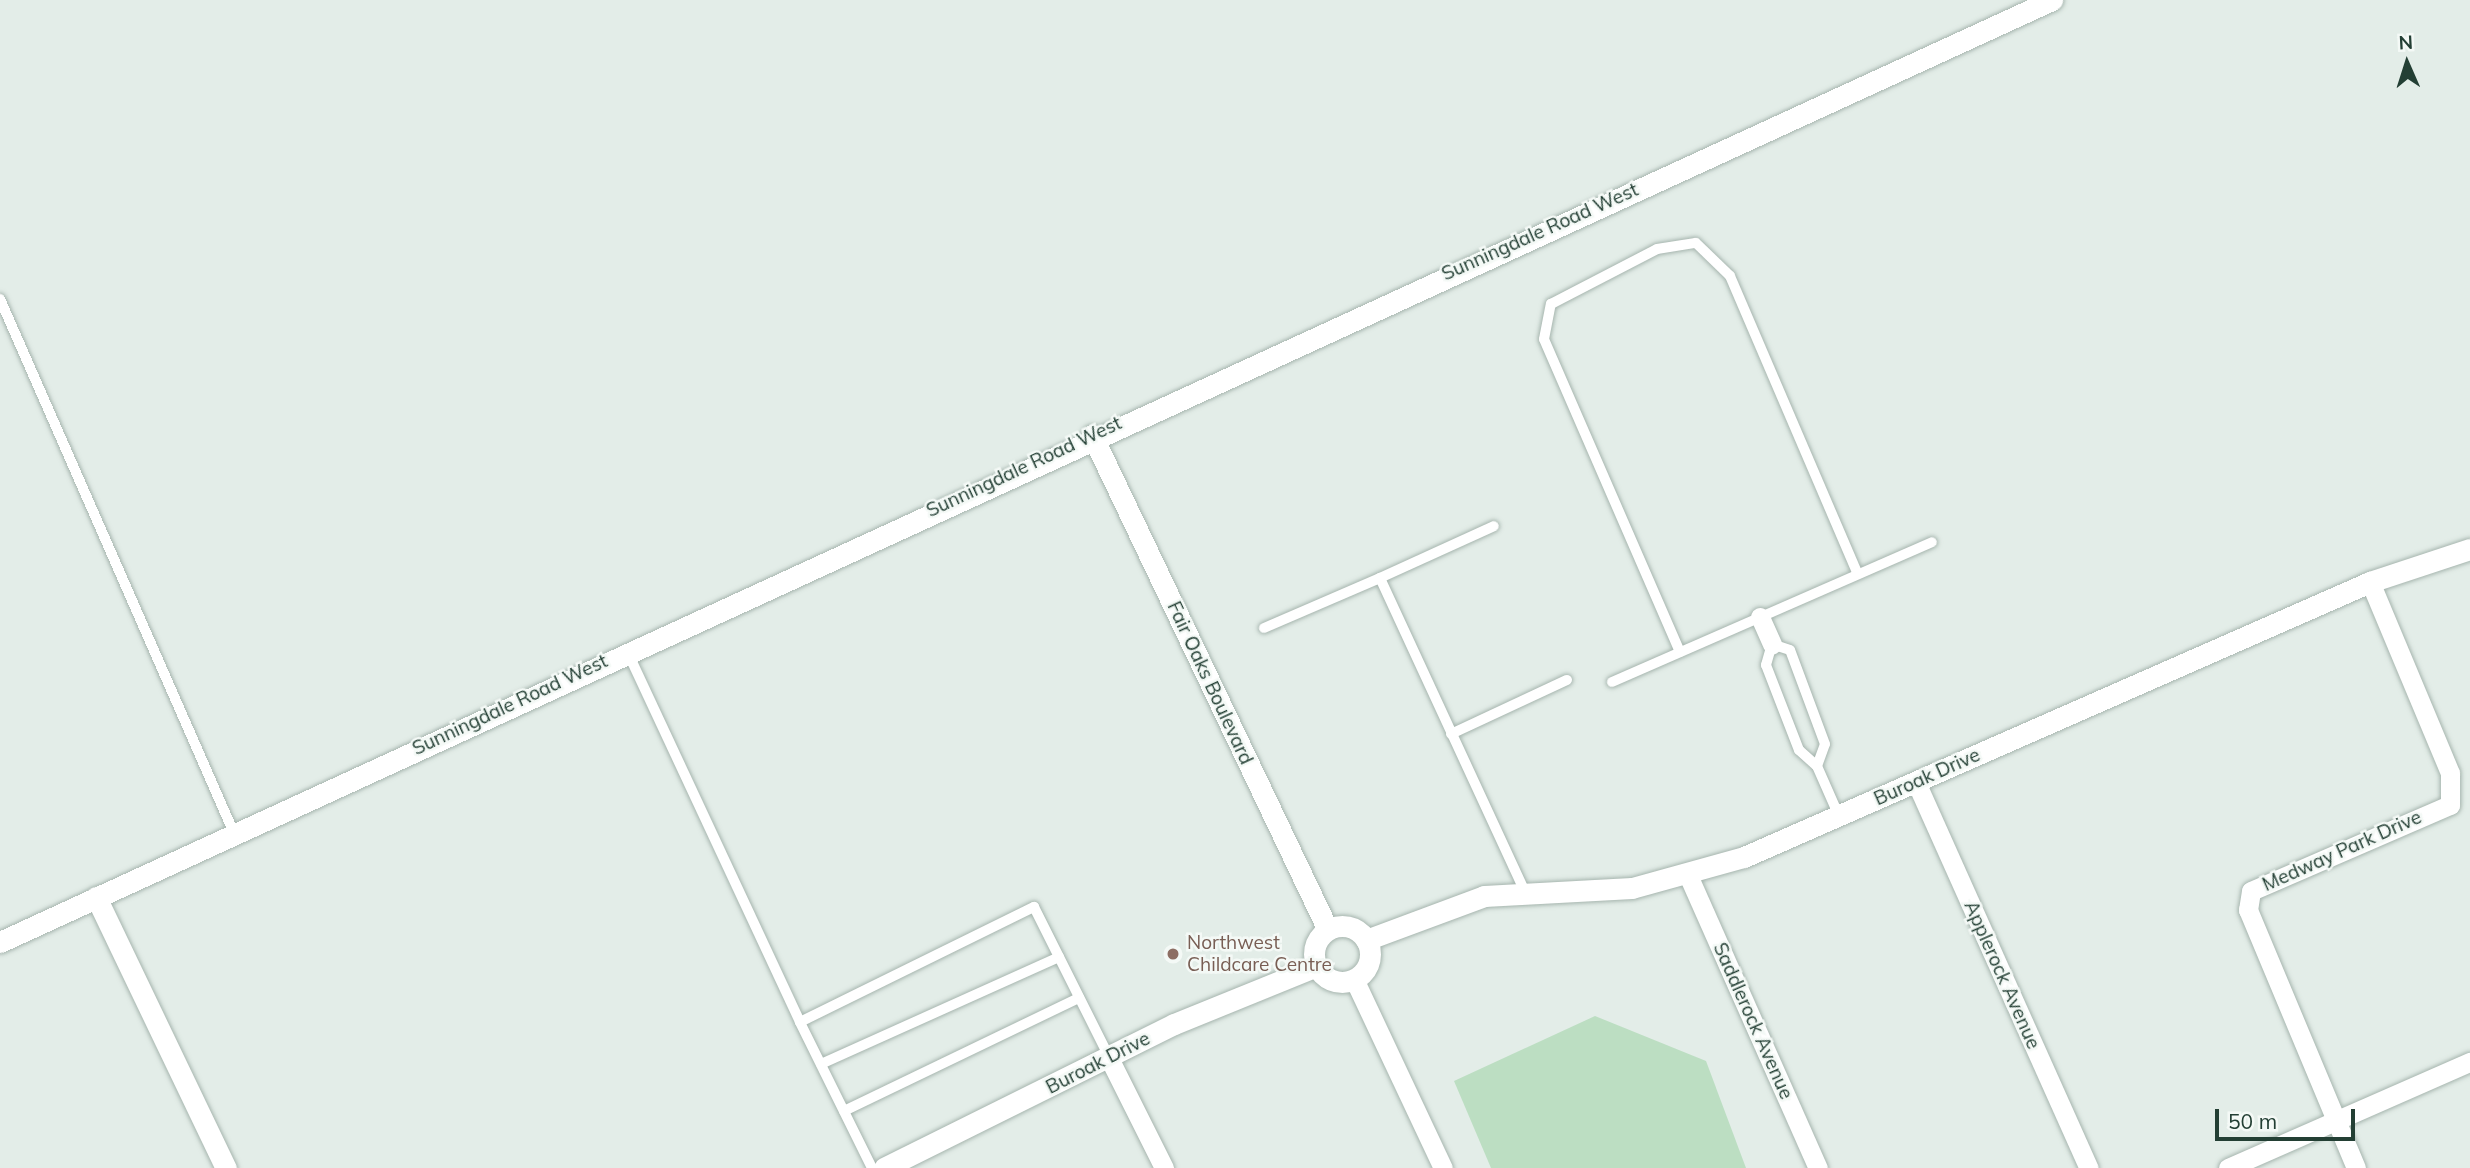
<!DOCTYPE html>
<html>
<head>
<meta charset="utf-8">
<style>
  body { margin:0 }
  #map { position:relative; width:2470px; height:1168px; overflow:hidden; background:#e3ede8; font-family:Mulish,sans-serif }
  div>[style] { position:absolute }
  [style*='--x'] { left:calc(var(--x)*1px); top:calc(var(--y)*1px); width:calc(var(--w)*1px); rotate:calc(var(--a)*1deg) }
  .green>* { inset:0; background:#bcdec2 }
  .roads { filter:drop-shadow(0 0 2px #a6b5ae) drop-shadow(0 0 2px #a6b5ae) }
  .lane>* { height:10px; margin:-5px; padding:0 5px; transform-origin:5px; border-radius:5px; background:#fff }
  .street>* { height:19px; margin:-9.5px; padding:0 9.5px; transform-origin:9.5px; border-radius:9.5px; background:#fff }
  .secondary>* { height:21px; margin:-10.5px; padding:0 10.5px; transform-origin:10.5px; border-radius:10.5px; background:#fff }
  .secondary>.ring { margin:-10.5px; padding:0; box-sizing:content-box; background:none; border:21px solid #fff; border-radius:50% }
  .dots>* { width:19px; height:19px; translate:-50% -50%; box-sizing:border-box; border:4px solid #f4f9f6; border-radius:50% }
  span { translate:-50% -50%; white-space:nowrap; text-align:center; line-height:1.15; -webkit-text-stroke:5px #f4f9f6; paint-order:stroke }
  .street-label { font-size:19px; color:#233f34 }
  .education-label { font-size:19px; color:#785e54 }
  .left { translate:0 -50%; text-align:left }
  .north { position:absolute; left:2372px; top:28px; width:70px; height:70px; -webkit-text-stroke:5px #f4f9f6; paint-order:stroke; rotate:357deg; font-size:19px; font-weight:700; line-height:28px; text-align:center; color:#233f34 }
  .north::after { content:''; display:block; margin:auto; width:24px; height:32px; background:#233f34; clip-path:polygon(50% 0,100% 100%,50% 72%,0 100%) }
  .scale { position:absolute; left:2215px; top:1109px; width:140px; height:32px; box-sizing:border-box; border:4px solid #233f34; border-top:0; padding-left:9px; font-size:21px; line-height:24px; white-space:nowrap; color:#233f34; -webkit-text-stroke:5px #f4f9f6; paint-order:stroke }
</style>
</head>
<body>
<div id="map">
  <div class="green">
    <i style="clip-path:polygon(1595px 1016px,1706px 1061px,1746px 1168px,1491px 1168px,1454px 1081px)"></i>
  </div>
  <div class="roads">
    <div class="lane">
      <i style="--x:0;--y:299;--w:583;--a:66.34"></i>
      <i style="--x:1380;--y:578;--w:125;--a:-24.5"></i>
      <i style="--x:1264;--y:628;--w:126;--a:-23.3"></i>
      <i style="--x:1380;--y:578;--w:346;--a:65.2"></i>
      <i style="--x:627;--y:651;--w:409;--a:65"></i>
      <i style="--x:1680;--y:652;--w:341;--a:-113.5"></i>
      <i style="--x:1544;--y:339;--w:36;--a:-79"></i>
      <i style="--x:1551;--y:304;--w:119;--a:-27.4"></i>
      <i style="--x:1657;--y:249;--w:39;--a:-9"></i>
      <i style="--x:1696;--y:243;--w:47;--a:44.1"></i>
      <i style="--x:1730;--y:276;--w:324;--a:66.8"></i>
      <i style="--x:1612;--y:682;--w:349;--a:-23.6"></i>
      <i style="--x:1451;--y:734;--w:128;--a:-25"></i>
      <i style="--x:1817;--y:766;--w:23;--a:-70"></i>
      <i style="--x:1825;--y:744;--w:100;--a:-110.4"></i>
      <i style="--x:1790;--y:650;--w:19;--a:-162"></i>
      <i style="--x:1772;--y:644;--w:22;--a:106"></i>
      <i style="--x:1766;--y:665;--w:91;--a:68.8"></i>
      <i style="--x:1799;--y:750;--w:24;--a:42"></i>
      <i style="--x:1817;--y:766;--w:55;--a:66.3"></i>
      <i style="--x:821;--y:1064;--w:261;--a:-24.2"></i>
      <i style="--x:844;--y:1111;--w:261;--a:-25.7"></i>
      <i style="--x:872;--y:1168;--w:163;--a:-116.3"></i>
      <i style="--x:800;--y:1022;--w:261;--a:-26.2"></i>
      <i style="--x:1034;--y:907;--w:168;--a:63.4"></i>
    </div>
    <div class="street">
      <i style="--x:1760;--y:617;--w:30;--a:66"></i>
      <i style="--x:1916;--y:782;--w:423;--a:65.9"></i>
      <i style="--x:1688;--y:875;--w:321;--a:66.1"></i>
      <i style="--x:1354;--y:979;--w:209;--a:64.8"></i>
      <i style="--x:1109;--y:1058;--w:123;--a:63.4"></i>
      <i style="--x:2228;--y:1168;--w:264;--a:-23.7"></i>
      <i style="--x:2356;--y:1168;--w:280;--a:-112.7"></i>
      <i style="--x:2248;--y:910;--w:19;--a:-81"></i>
      <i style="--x:2251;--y:891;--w:217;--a:-23.4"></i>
      <i style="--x:2450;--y:805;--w:32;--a:-90"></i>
      <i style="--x:2450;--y:773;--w:207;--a:-112.7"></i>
    </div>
    <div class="secondary">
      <i style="--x:1092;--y:435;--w:548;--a:64.51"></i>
      <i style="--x:96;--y:897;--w:301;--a:64.4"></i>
      <i class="ring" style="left:1314px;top:926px;width:35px;height:35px"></i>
      <i style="--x:1366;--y:940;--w:126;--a:-20.4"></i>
      <i style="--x:1484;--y:896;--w:148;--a:-3.1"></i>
      <i style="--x:1632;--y:888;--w:116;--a:-15.5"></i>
      <i style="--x:1744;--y:857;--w:684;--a:-23.72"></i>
      <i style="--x:2370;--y:582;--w:105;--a:-18.3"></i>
      <i style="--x:0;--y:942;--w:2258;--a:-24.66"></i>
      <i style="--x:884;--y:1168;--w:324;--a:-26.4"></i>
      <i style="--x:1174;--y:1024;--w:154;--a:-22.1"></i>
    </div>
  </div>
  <div class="dots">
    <i style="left:1173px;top:954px;background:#8d6e63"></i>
  </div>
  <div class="street-label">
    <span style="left:1540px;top:232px;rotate:-24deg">Sunningdale Road West</span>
    <span style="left:1024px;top:467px;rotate:-25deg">Sunningdale Road West</span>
    <span style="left:1210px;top:683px;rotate:65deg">Fair Oaks Boulevard</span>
    <span style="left:510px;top:705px;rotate:-25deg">Sunningdale Road West</span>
    <span style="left:1927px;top:777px;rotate:-24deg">Buroak Drive</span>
    <span style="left:2342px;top:851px;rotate:-24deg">Medway Park Drive</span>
    <span style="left:2002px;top:975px;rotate:66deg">Applerock Avenue</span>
    <span style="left:1753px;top:1021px;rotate:66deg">Saddlerock Avenue</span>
    <span style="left:1098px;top:1063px;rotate:-27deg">Buroak Drive</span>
  </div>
  <div class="education-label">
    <span class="left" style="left:1187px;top:954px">Northwest<br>Childcare Centre</span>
  </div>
  <div class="north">N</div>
  <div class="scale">50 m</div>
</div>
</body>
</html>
